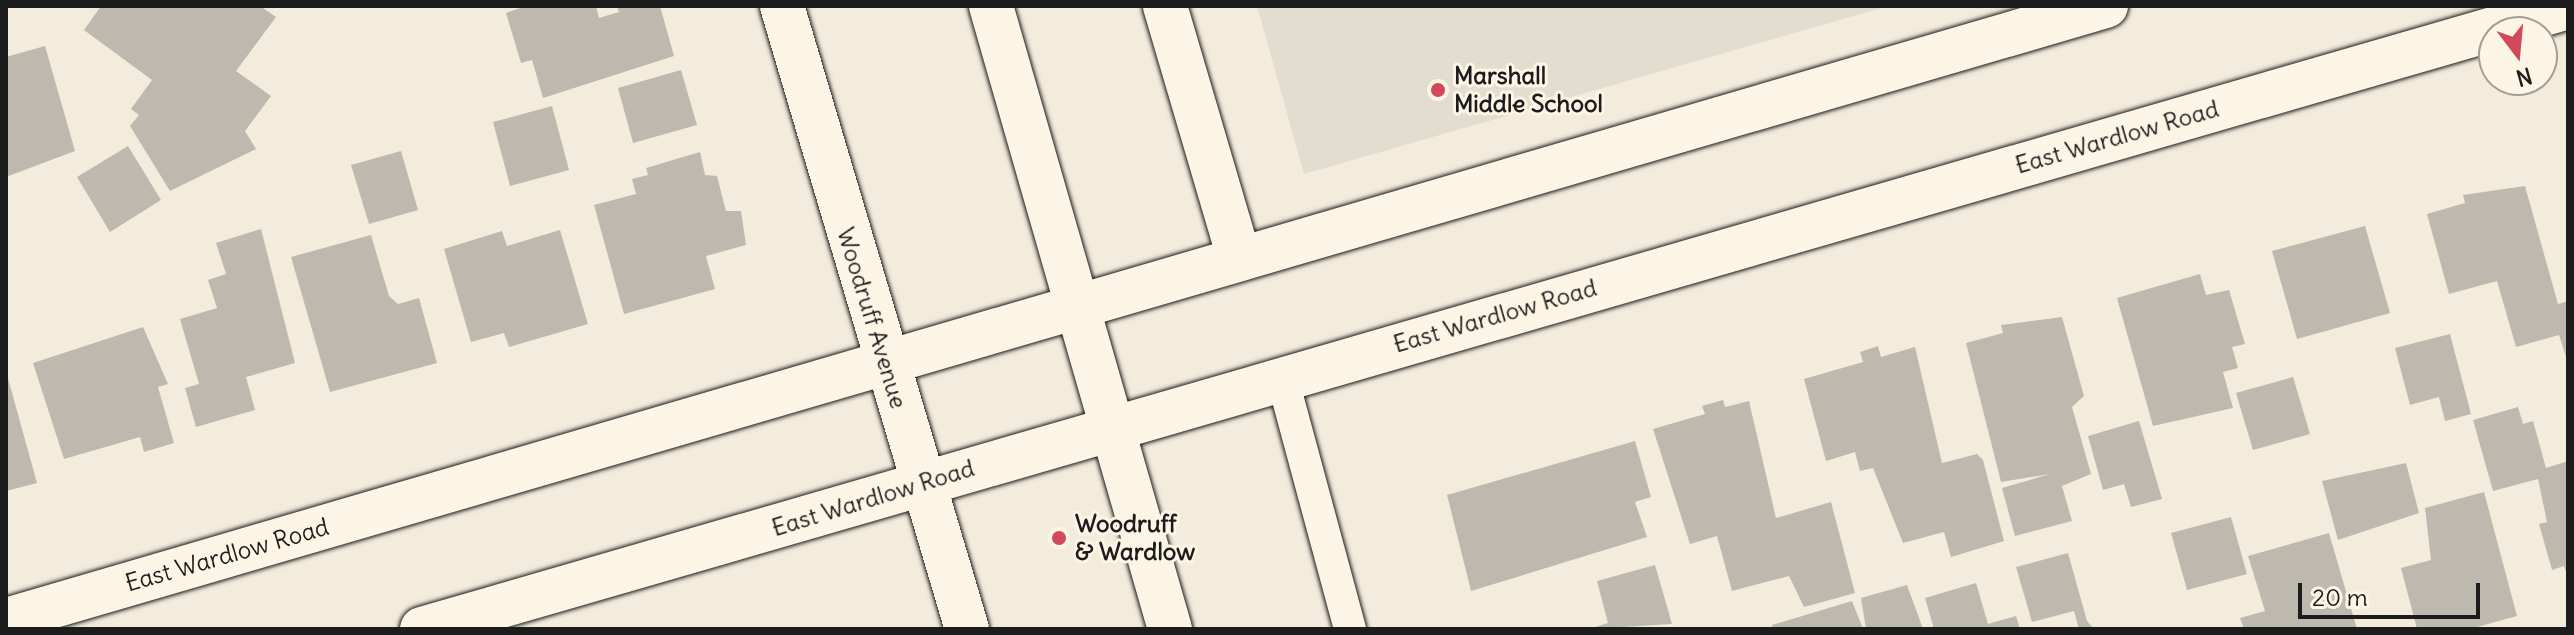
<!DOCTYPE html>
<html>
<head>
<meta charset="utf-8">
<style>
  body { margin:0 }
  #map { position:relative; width:2574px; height:635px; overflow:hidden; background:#f3ecdd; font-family:Delius,sans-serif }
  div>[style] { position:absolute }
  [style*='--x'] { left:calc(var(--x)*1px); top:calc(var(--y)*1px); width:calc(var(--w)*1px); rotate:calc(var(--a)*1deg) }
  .built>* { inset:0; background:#e3ddcf }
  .building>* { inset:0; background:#beb9ae }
  .roads { filter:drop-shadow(0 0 2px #1c1c1c) drop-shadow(0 0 2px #1c1c1c) }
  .lane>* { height:32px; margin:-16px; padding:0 16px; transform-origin:16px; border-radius:16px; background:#fcf5e5 }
  .street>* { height:44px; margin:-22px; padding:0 22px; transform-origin:22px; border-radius:22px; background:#fcf5e5 }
  .secondary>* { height:44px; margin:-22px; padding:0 22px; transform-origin:22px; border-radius:22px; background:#fcf5e5 }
  .dots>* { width:22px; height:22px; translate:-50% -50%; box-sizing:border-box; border:4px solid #fcf5e5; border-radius:50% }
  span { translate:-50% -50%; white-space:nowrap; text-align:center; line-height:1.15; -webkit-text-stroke:6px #fcf5e5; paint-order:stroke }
  .poi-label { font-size:24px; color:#1c1c1c; font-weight:700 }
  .left { translate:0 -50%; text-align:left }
  .street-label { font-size:24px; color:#1c1c1c }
  .frame { position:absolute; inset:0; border:8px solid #1c1c1c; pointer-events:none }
  .north { position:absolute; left:2478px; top:16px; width:80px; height:80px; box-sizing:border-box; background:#fcf5e5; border:2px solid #a29e95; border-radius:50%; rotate:164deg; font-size:22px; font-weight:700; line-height:32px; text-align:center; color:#1c1c1c }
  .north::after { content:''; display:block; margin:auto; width:28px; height:36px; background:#d1495b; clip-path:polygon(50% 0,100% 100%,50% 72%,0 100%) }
  .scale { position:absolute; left:2298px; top:583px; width:182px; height:36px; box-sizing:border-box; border:4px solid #1c1c1c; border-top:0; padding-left:10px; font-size:24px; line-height:28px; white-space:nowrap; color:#1c1c1c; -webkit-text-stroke:6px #fcf5e5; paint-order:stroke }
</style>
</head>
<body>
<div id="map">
  <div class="built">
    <i style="clip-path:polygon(1257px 6px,1888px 6px,1304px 174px)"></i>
  </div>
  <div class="building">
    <i style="clip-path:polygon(101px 6px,260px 6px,276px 17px,236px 71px,271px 96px,245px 131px,256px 149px,170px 191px,130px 126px,139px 115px,131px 109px,152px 80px,84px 30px)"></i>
    <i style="clip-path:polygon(526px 6px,596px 6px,599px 18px,619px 12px,617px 6px,660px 6px,674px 56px,543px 98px,532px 60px,521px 63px,506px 13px)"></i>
    <i style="clip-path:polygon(45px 46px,75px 151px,6px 177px,6px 57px)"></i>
    <i style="clip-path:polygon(681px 70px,697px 125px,633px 143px,618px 88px)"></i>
    <i style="clip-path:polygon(552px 106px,569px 170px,510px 186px,493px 122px)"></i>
    <i style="clip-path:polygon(128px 146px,161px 200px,110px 232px,77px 177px)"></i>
    <i style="clip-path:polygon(401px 151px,418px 210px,369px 224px,351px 165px)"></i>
    <i style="clip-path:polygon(700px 152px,705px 175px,717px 176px,726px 211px,741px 211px,746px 245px,706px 256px,715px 289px,624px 314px,594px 205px,636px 194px,632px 179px,648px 175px,646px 168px)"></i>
    <i style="clip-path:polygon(2525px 186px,2558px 304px,2568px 301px,2568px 363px,2559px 335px,2516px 347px,2497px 281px,2449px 294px,2427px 214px,2465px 203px,2463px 195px)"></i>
    <i style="clip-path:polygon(2365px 226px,2390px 313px,2297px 339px,2272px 251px)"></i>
    <i style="clip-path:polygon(261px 229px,295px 363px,246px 377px,255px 410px,196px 427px,185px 388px,199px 384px,180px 319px,217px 308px,208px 280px,226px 274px,216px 243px)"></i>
    <i style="clip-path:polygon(560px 230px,588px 324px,509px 347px,504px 333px,471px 342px,444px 249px,502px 231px,507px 246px)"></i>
    <i style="clip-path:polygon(371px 235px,389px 296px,398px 304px,419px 298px,437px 363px,330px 392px,291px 257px)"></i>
    <i style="clip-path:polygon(2200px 274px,2206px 295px,2229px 290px,2245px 344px,2232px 347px,2238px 368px,2223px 372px,2233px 408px,2153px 426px,2117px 298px)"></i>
    <i style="clip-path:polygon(2062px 317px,2084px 396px,2072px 407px,2091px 474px,2062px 486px,2072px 521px,2015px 536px,2002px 488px,2050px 474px,2001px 482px,1966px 343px,2003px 333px,2001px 325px)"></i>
    <i style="clip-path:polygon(143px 327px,168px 384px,158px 387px,174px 443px,144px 452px,140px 437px,64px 459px,33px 363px)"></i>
    <i style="clip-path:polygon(2450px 334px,2471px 414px,2445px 421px,2439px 397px,2410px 405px,2395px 348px)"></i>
    <i style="clip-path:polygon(1878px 346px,1881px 357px,1915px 347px,1942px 463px,1977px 454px,1983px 460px,2004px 541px,1951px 557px,1944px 532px,1903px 543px,1873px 468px,1860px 471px,1855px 452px,1826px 461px,1804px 379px,1863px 362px,1860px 352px)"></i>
    <i style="clip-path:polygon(6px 371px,37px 483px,6px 491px)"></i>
    <i style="clip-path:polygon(2293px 377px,2310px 434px,2253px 450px,2236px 393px)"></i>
    <i style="clip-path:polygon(1723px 400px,1725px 407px,1749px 401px,1776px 518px,1831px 502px,1855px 593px,1804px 607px,1789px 576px,1732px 591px,1717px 536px,1690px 544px,1653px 429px,1705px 414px,1702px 406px)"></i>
    <i style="clip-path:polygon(2518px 407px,2523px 424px,2533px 421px,2546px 468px,2568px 461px,2568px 578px,2564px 566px,2552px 570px,2539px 524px,2547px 522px,2538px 479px,2493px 491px,2473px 420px)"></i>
    <i style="clip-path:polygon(2139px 421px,2162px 499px,2131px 507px,2124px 484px,2103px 490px,2088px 436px)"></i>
    <i style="clip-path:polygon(1635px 441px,1651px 497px,1635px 502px,1647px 537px,1471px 591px,1447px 495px)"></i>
    <i style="clip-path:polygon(2406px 463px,2419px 513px,2338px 540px,2322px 481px)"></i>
    <i style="clip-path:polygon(2484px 492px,2517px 616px,2470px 629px,2417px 629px,2401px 568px,2431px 560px,2425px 508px)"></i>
    <i style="clip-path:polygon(2231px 517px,2247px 574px,2187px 590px,2171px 533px)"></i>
    <i style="clip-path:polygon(2329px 533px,2357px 629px,2244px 629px,2240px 618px,2265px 611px,2248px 556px)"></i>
    <i style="clip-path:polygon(2068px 553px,2087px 621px,2094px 629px,2079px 629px,2074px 611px,2032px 622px,2016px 567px)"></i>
    <i style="clip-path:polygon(1655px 565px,1672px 624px,1589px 629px,1608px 623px,1597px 581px)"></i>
    <i style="clip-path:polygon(1976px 583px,1988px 624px,2016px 616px,2020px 629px,1934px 629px,1925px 598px)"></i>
    <i style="clip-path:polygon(1907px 585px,1923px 629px,1866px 629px,1861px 598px)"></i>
    <i style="clip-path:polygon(1852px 601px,1863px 629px,1773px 629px,1772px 625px)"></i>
  </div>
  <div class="roads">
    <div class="lane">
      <i style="--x:1282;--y:377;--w:261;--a:74.9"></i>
    </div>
    <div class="street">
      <i style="--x:782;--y:6;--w:650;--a:73.46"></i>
      <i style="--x:1165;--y:6;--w:262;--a:73.6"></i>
    </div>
    <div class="secondary">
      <i style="--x:991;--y:6;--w:648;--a:73.97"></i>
      <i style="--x:6;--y:620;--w:2188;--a:-16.3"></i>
      <i style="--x:422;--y:629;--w:2234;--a:-16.16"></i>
    </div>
  </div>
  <div class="dots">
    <i style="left:1438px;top:90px;background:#d1495b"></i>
    <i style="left:1059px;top:538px;background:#d1495b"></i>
  </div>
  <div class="poi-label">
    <span class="left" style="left:1454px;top:90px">Marshall<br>Middle School</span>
    <span class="left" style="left:1075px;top:538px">Woodruff<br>&amp; Wardlow</span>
  </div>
  <div class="street-label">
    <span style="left:2117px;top:137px;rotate:-16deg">East Wardlow Road</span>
    <span style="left:1495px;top:316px;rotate:-16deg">East Wardlow Road</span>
    <span style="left:872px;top:318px;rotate:73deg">Woodruff Avenue</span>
    <span style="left:873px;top:498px;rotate:-17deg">East Wardlow Road</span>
    <span style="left:227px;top:555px;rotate:-16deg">East Wardlow Road</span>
  </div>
  <div class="frame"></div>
  <div class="north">N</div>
  <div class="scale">20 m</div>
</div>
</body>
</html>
